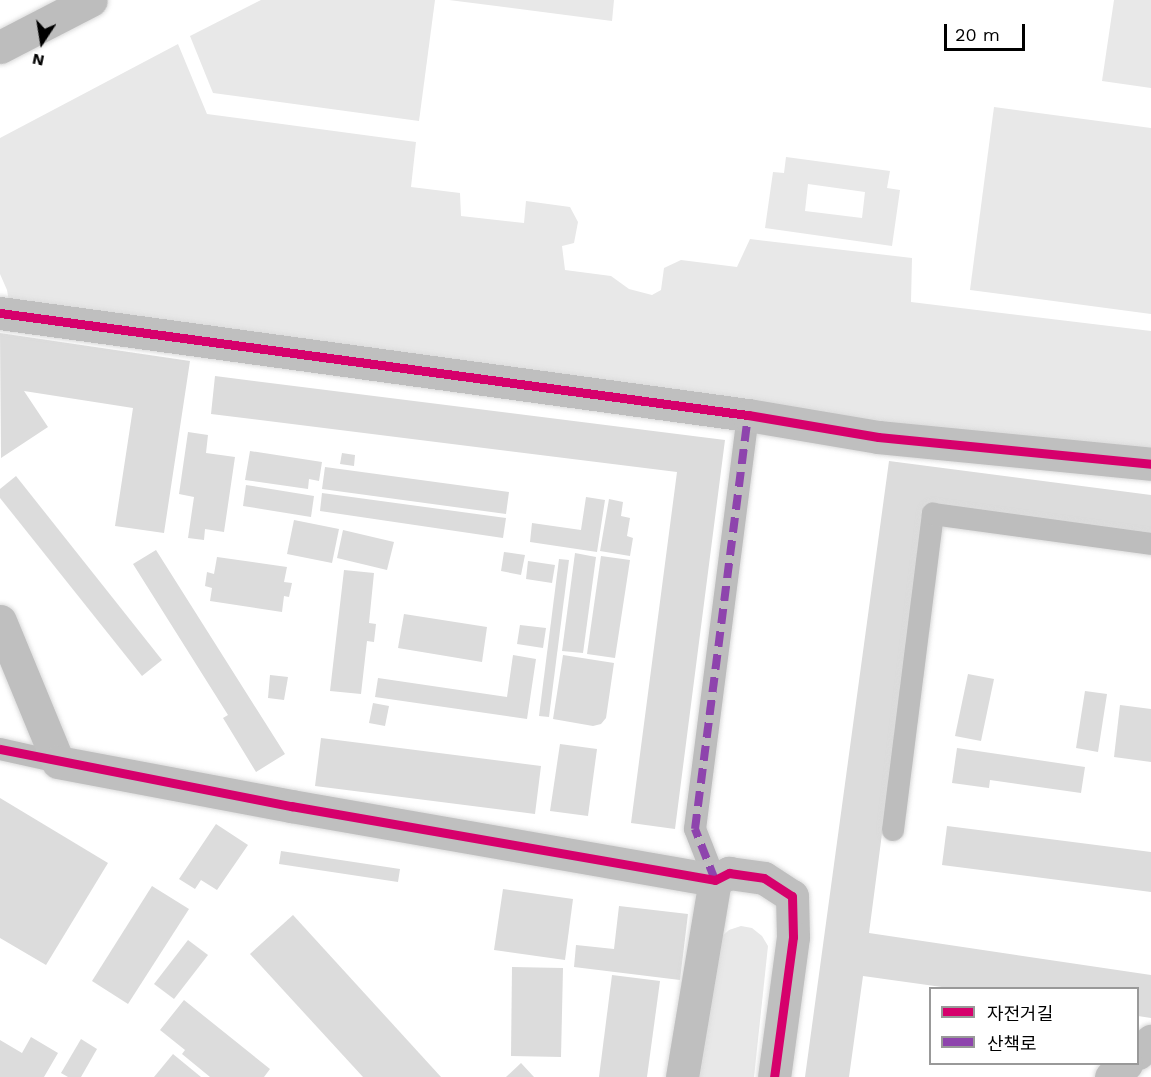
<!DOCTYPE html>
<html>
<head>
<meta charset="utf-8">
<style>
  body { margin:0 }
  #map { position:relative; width:1151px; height:1077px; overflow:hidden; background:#fff; font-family:"Work Sans","Noto Sans KR",sans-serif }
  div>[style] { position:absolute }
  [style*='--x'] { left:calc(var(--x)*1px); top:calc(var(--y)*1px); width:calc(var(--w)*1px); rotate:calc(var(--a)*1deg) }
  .green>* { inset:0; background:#e8e8e8 }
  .building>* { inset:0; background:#dcdcdc }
  .roads { filter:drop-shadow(0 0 2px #dbdbdb) drop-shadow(0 0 2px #dbdbdb) }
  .street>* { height:22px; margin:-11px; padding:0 11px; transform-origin:11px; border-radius:11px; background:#bdbdbd }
  .secondary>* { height:33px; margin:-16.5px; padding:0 16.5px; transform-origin:16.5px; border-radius:16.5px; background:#bfbfbf }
  .primary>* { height:33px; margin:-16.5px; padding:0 16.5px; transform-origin:16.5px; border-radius:16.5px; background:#bdbdbd }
  .quiet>* { height:8px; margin-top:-4px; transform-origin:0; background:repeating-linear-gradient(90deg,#8e44ad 0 15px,transparent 0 23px) }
  .cycleway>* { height:9px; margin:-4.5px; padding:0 4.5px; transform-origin:4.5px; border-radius:4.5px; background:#d6006c }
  span { translate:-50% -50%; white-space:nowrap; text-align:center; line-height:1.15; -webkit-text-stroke:6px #fff; paint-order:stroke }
  .legend { position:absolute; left:929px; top:987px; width:210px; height:78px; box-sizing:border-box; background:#fff; border:2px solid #999; margin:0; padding:8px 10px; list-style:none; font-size:18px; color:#000 }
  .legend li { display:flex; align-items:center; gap:12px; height:30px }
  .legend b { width:30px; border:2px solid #999 }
  .north { position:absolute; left:12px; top:12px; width:60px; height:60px; -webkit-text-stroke:4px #fff; paint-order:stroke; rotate:192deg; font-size:16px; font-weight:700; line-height:24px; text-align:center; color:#000 }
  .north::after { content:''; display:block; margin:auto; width:21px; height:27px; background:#000; clip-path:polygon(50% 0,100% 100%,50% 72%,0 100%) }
  .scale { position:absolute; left:944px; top:24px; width:81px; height:27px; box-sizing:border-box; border:3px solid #000; border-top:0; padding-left:8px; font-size:18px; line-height:21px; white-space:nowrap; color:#000; -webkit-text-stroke:4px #fff; paint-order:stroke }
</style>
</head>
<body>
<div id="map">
  <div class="green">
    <i style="clip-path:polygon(261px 0,435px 0,419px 121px,213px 93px,190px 36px)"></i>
    <i style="clip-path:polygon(449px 0,614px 0,612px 21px)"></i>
    <i style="clip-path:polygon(1114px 0,1151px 0,1151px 88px,1102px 81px)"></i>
    <i style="clip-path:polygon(178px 44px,207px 114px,416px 142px,411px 187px,460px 193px,461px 216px,524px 223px,526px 201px,570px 207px,578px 222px,574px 243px,562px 246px,565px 270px,611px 276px,629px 289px,652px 295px,661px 290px,664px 268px,681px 260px,737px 267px,750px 239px,912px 258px,911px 302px,1151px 331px,1151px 454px,882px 424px,10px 307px,7px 290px,0 274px,0 138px)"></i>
    <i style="clip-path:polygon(994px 107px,1151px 128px,1151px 314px,970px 290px)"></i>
    <i style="clip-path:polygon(evenodd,786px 157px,890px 171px,887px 188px,900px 190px,892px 246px,765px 228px,773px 172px,784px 173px,786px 157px,808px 184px,865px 192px,862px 218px,805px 211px,808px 184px)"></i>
    <i style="clip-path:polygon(741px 926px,752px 928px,762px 936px,768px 946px,754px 1077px,699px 1077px,715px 949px,720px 938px,729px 930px)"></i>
  </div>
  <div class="building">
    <i style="clip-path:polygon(0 333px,190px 361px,164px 533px,115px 526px,133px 408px,24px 391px,48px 427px,1px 458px)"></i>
    <i style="clip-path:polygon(215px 376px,725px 440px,675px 829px,631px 823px,677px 472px,211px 414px)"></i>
    <i style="clip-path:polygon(188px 432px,208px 435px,206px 453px,235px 457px,224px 532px,205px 529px,204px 540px,188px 538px,194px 497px,179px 494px)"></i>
    <i style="clip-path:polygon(250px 451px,322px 462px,319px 481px,309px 479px,308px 489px,245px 480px)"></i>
    <i style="clip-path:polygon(342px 453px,355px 455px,354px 466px,340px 464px)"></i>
    <i style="clip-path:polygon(889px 461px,1151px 495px,1151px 534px,925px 505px,869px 933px,1151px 975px,1151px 1018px,1138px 1016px,1138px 988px,949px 988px,863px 976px,849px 1077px,805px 1077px)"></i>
    <i style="clip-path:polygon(325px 467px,509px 492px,506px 514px,322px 489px)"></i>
    <i style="clip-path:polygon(16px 476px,162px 660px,142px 676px,0 498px,0 489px)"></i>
    <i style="clip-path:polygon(246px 485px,314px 496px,311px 517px,243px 506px)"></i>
    <i style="clip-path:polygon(322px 493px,506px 518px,503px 538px,320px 511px)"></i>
    <i style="clip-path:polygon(586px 497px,605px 500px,597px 552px,530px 542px,532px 523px,581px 530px)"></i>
    <i style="clip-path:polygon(609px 499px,623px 502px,621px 516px,630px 518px,627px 536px,633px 538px,630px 556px,600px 551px)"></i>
    <i style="clip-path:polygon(294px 520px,339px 529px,332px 563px,287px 554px)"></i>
    <i style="clip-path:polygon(343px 530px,394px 542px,387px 570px,337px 558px)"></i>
    <i style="clip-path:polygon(156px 550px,285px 754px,256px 772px,223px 718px,228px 715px,133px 564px)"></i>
    <i style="clip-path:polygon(504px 552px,525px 555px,521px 575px,501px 571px)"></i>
    <i style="clip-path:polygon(575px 553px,596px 557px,583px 653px,562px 651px)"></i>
    <i style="clip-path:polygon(601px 556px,630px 560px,615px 658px,587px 654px)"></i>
    <i style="clip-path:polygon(217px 557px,287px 567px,284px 582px,292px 583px,289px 597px,284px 596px,282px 612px,210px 601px,212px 588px,205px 586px,207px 572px,214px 574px)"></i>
    <i style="clip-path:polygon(559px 559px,569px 560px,549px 717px,539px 716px)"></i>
    <i style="clip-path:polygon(528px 561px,555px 565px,552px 583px,526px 579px)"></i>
    <i style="clip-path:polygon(344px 570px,374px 573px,369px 623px,376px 624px,374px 642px,367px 641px,361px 694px,330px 691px)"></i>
    <i style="clip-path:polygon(404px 614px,487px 627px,482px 662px,398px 648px)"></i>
    <i style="clip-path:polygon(520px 625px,546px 628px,543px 648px,517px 644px)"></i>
    <i style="clip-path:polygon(513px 655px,536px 659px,527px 719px,375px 697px,378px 678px,507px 697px)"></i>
    <i style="clip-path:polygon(563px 655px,614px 663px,606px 718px,601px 724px,593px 726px,553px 719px)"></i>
    <i style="clip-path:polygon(968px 674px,994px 679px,981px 741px,955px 736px)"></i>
    <i style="clip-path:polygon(270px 675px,288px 677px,284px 700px,268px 698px)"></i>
    <i style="clip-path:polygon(1085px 691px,1107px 694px,1098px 752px,1076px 748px)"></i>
    <i style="clip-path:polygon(373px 703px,389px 706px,385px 726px,369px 723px)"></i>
    <i style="clip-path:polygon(1120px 705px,1151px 709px,1151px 762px,1114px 757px)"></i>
    <i style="clip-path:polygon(321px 738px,541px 766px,535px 814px,315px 786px)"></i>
    <i style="clip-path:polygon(560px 744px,597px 749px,588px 816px,550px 811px)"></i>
    <i style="clip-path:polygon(957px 748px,1085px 767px,1081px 793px,990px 780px,989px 788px,952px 783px)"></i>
    <i style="clip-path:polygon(0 798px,108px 863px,46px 965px,0 938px)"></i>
    <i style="clip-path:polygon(216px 824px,248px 845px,217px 890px,201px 880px,195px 889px,179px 879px)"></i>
    <i style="clip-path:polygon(947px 826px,1151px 852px,1151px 892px,942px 865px)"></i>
    <i style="clip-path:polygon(281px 851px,400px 869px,398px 882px,279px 864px)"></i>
    <i style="clip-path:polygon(152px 886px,189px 909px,128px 1004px,92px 981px)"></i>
    <i style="clip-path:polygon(503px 889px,573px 899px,565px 960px,494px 950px)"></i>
    <i style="clip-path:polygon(619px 906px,688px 914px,680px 980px,574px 967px,576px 945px,614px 949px)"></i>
    <i style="clip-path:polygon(293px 915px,441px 1077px,363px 1077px,250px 954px)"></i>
    <i style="clip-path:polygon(188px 940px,208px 955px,174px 999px,154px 984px)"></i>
    <i style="clip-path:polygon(512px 967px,563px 968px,561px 1057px,511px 1056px)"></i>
    <i style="clip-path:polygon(612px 975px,660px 981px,647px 1077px,599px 1077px)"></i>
    <i style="clip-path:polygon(184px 1000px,270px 1069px,264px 1077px,210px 1077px,182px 1054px,185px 1050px,160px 1030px)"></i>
    <i style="clip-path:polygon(31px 1037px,58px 1053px,44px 1077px,0 1077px,0 1040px,22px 1053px)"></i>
    <i style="clip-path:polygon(81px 1039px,97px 1049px,81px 1077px,68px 1077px,61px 1073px)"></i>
    <i style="clip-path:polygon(173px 1054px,201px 1077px,154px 1077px)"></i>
    <i style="clip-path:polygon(521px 1063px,534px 1077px,506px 1077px)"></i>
  </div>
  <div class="roads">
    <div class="street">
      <i style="--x:0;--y:749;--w:59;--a:12.6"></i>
      <i style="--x:893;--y:830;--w:319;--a:-82.8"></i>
      <i style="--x:933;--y:514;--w:220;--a:7.8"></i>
      <i style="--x:715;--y:880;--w:55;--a:-111.4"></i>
      <i style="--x:695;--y:829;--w:417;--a:-82.7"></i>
    </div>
    <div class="secondary">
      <i style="--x:0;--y:313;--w:755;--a:7.77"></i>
      <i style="--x:748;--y:415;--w:132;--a:9.6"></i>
      <i style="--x:878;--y:437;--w:274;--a:5.6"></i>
      <i style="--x:0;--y:621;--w:152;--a:67.6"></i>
      <i style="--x:58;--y:762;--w:237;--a:10.7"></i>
      <i style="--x:291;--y:806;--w:430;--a:9.9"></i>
      <i style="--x:715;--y:880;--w:16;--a:-27"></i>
      <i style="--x:729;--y:873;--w:35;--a:8"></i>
      <i style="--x:764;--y:878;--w:33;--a:33"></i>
      <i style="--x:792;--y:896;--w:41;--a:88.6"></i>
      <i style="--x:793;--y:937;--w:141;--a:97.7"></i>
      <i style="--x:1138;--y:1053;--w:18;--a:-43"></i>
      <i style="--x:682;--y:1077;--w:200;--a:-80.5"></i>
      <i style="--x:1111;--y:1077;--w:20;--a:-41"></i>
    </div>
    <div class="primary">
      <i style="--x:0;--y:47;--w:102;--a:-27.3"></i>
    </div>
  </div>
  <div class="quiet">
    <i style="--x:715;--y:880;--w:55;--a:-111.4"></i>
    <i style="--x:695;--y:829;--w:417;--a:-82.7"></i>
  </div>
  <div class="cycleway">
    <i style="--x:0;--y:313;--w:755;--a:7.77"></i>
    <i style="--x:748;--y:415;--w:132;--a:9.6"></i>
    <i style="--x:878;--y:437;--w:274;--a:5.6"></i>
    <i style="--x:0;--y:749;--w:297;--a:11.1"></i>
    <i style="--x:291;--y:806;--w:430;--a:9.9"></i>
    <i style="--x:715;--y:880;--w:16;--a:-27"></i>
    <i style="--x:729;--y:873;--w:35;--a:8"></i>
    <i style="--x:764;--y:878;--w:33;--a:33"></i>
    <i style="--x:792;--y:896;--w:41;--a:88.6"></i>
    <i style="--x:793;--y:937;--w:141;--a:97.7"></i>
  </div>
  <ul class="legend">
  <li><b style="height:8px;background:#d6006c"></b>자전거길</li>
  <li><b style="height:8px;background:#8e44ad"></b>산책로</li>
  </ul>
  <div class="north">N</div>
  <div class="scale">20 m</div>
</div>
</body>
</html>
